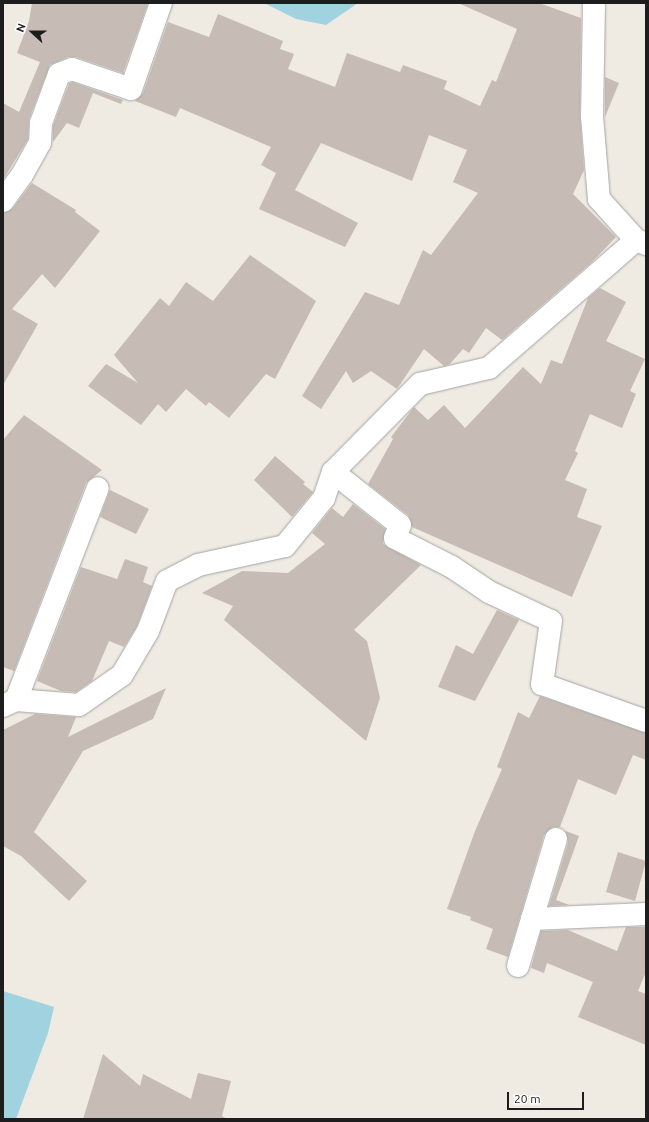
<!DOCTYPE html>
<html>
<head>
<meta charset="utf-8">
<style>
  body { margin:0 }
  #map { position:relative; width:649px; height:1122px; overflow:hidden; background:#efeae2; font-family:Ubuntu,sans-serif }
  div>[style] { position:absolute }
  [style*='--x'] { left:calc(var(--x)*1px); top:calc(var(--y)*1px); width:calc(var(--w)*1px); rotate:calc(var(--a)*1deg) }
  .water>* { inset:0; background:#a0d3df }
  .building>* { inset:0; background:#c6bcb5 }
  .roads { filter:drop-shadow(0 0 1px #a4a4a4) drop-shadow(0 0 1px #a4a4a4) }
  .street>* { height:22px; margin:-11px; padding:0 11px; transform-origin:11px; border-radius:11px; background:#fff }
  span { translate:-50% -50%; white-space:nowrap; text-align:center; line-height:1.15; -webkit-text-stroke:3.5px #fff; paint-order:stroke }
  .frame { position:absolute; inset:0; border:4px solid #1d1d1d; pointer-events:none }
  .north { position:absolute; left:12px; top:12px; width:40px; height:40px; -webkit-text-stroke:3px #fff; paint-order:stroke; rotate:291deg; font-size:11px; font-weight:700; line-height:16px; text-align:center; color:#1d1d1d }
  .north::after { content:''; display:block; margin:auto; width:14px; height:18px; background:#1d1d1d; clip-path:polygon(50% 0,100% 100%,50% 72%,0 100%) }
  .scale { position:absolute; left:507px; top:1092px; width:77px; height:18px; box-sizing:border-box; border:2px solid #1d1d1d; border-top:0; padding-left:5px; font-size:12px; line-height:14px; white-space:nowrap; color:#1d1d1d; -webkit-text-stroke:3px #fff; paint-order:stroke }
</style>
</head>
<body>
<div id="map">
  <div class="water">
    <i style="clip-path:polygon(264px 3px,358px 3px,326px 25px,296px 19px)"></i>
    <i style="clip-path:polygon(3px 991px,54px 1007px,48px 1033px,16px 1119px,3px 1119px)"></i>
  </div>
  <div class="building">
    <i style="clip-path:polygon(32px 3px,148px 3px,123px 73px,76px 57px,68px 57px,50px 65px,29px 119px,28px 139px,3px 180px,3px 103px,19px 112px,40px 62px,17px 53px,29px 21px)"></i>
    <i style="clip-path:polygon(458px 3px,539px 3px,581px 18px,580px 116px,584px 170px,573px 194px,616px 237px,593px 261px,502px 340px,486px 328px,469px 353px,463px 349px,450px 364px,444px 366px,424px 349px,397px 389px,371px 371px,353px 383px,346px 371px,321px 409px,302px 396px,365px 292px,399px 305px,423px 250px,431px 255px,478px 193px,453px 182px,467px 150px,429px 135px,412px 181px,321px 143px,295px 190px,358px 223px,345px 247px,259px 209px,276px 173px,261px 165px,271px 147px,180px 108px,176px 117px,135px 101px,143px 93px,168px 22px,209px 37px,218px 14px,283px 41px,280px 49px,294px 54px,288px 69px,335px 87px,347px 53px,400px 72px,403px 65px,447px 81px,444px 89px,480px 106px,492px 80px,496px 82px,517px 29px)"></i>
    <i style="clip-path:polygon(605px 77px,619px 83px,605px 117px)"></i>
    <i style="clip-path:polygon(72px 82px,123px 100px,121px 104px,93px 93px,79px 128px,67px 123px,53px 142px,53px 126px,69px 84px)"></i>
    <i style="clip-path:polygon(32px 183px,76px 210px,75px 212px,100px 231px,55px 288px,42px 274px,12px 309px,38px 324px,3px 385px,3px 213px,13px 208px)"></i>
    <i style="clip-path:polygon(250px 255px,316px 301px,275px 379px,266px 374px,229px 418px,209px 402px,206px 406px,186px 389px,166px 412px,158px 404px,141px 425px,88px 386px,106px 364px,138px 383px,114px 355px,160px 298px,169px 306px,186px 282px,213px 301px)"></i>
    <i style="clip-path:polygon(600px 288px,626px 302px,606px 341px,645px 359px,630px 391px,636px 394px,622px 428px,590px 414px,575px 451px,578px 453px,565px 480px,587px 489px,577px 517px,602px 526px,572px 597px,412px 527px,408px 515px,368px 484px,393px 439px,391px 437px,414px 407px,428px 420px,444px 405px,465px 428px,523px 367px,541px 384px,551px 360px,562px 364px,588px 298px)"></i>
    <i style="clip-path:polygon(24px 415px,102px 470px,86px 483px,14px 671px,3px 667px,3px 440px)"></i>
    <i style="clip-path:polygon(275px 456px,305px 482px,303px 484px,313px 492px,292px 517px,254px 480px)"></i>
    <i style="clip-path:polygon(110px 490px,149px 509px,136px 534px,100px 517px)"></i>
    <i style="clip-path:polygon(353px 504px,385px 529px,383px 544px,421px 565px,354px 630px,367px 641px,380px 698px,366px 741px,224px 620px,233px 606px,202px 593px,242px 571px,288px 573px,325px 544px,312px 533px,332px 508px,343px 517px)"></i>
    <i style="clip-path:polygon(125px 559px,148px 567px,143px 582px,152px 586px,137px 626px,124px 647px,109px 641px,92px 681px,76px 692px,61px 691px,37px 681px,81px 567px,117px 579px)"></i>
    <i style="clip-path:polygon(497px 610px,519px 620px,475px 701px,438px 687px,456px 645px,473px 654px)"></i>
    <i style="clip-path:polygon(166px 688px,153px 719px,83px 751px,34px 832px,87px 881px,69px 901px,21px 856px,3px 846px,3px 730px,35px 714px,76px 717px,68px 737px)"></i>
    <i style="clip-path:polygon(540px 696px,646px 733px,646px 760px,633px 755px,616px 795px,578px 779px,560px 827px,553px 827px,544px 835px,508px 957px,486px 949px,493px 929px,470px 920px,471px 917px,447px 909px,475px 831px,502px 769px,497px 767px,518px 712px,529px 718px)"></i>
    <i style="clip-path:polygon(566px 831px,579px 836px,556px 900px,569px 905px,549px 906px,568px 843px)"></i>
    <i style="clip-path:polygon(618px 852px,646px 861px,635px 901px,606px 892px)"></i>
    <i style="clip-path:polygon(626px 927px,646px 927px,646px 972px,638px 991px,646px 994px,646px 1045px,578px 1017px,593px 982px,547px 963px,544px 973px,531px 968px,541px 931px,568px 930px,617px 951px)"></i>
    <i style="clip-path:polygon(103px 1054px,140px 1086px,143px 1074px,191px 1099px,198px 1073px,231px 1081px,222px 1116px,227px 1119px,83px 1119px)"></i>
  </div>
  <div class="roads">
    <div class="street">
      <i style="--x:594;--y:3;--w:113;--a:91"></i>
      <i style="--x:592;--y:116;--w:83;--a:85.2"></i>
      <i style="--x:599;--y:199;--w:55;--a:47.9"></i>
      <i style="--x:3;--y:201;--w:32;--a:-54"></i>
      <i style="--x:22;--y:175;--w:37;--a:-61"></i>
      <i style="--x:40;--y:143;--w:20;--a:-87"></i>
      <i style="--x:41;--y:123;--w:52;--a:-69.8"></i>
      <i style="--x:59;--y:74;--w:14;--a:-21"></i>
      <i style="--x:72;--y:69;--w:62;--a:18.7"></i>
      <i style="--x:131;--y:89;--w:91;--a:-70.8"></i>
      <i style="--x:333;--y:472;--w:85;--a:38.3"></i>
      <i style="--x:400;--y:525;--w:14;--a:111"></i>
      <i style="--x:395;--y:538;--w:64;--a:27"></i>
      <i style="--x:452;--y:567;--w:45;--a:34"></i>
      <i style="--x:489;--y:592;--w:68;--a:25.1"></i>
      <i style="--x:551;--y:621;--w:64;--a:98.1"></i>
      <i style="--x:542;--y:684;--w:110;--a:19.6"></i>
      <i style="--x:16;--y:700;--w:227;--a:-68.9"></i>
      <i style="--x:3;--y:706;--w:14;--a:-25"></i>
      <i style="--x:16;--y:700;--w:63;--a:4.5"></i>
      <i style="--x:79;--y:705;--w:52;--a:-34.9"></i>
      <i style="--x:122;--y:675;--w:51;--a:-59.4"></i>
      <i style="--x:148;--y:631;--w:53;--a:-69.2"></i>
      <i style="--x:167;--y:581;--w:35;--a:-27"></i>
      <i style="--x:198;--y:565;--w:89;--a:-12.3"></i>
      <i style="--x:285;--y:546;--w:62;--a:-50.9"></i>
      <i style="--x:324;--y:498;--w:28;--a:-71"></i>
      <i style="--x:333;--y:472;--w:124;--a:-45.3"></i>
      <i style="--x:420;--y:384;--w:71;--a:-13.1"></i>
      <i style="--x:489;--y:368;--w:195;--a:-41"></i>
      <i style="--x:636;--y:240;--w:11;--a:22"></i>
      <i style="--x:556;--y:839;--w:84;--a:106.7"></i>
      <i style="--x:532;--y:919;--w:114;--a:-2.5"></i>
      <i style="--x:518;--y:966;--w:49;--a:-73.4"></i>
    </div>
  </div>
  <div class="frame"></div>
  <div class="north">N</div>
  <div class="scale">20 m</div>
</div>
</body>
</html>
